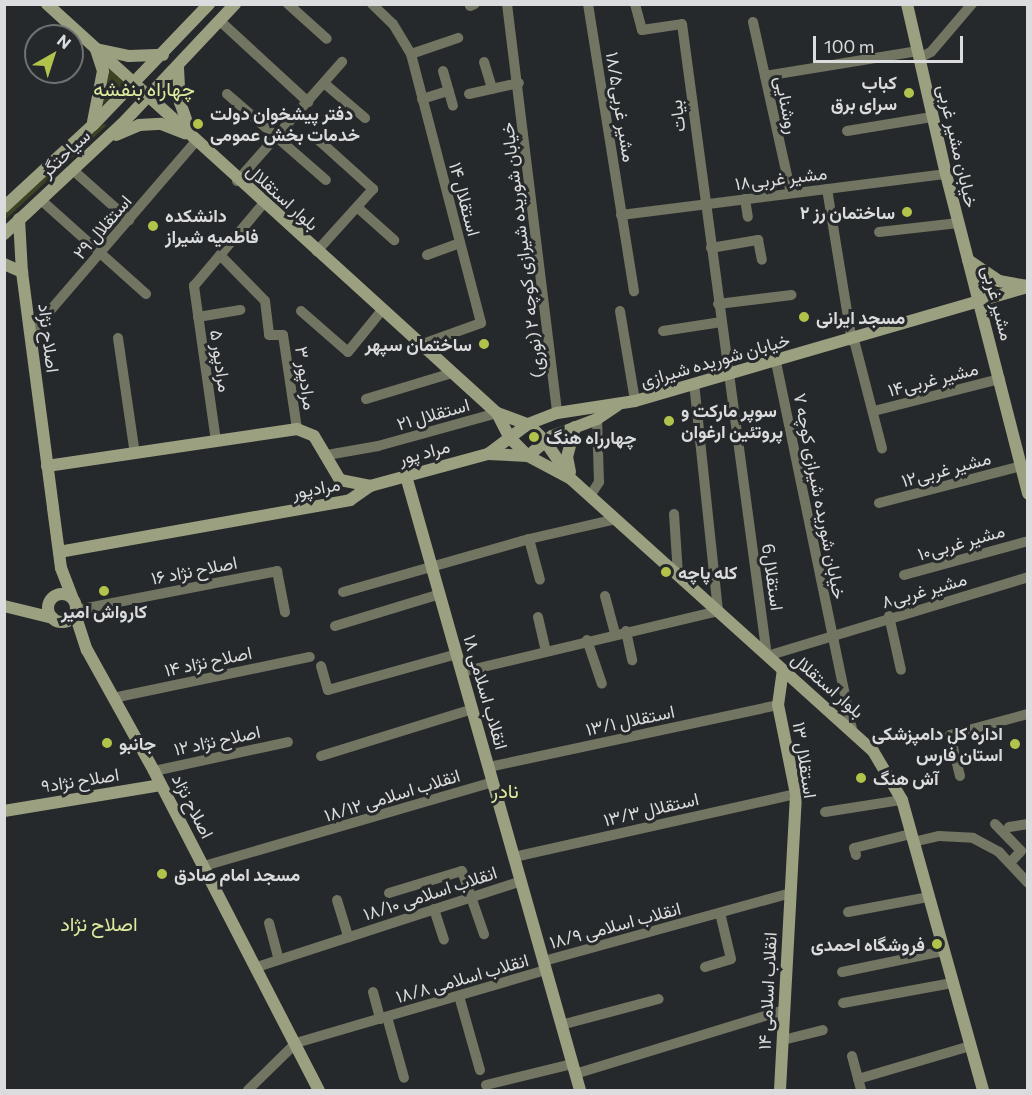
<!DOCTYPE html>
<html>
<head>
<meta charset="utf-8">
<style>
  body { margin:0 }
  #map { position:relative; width:1032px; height:1095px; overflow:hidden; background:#26292b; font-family:Commissioner,Vazirmatn,sans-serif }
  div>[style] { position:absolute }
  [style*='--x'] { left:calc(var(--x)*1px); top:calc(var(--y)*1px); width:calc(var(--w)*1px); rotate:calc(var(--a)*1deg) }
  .green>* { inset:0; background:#3d4223 }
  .street>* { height:10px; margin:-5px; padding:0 5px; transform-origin:5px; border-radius:5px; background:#717561 }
  .secondary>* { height:12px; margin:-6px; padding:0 6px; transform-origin:6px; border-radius:6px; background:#9ba180 }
  .secondary>.ring { margin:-6px; padding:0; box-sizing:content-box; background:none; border:12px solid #9ba180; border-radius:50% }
  .dots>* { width:16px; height:16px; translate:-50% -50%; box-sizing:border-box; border:3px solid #26292b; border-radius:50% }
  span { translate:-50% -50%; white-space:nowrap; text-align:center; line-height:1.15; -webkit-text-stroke:6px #26292b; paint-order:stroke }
  .poi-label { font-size:18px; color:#dadcdd; font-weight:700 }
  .right { translate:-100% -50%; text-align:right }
  .left { translate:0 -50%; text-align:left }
  .street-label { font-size:18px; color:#dadcdd }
  .neighbourhood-label { font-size:20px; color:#deec9f }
  .frame { position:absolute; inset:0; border:6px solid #dadcdd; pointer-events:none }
  .north { position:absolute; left:24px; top:24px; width:60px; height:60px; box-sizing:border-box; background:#26292b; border:2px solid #6e7172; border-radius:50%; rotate:39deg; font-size:16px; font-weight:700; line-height:24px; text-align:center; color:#dadcdd }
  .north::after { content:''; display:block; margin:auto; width:21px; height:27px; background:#b2c34c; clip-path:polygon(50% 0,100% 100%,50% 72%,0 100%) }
  .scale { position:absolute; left:813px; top:36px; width:150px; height:27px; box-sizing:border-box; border:3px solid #dadcdd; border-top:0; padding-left:8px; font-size:18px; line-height:21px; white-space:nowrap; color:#dadcdd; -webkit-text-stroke:4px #26292b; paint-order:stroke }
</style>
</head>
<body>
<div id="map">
  <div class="green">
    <i style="clip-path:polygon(107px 66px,124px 83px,102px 105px)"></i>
    <i style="clip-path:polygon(103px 124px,107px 125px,5px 220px,5px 214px)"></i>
  </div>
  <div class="street">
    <i style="--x:288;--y:4;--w:52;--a:41.9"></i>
    <i style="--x:372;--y:4;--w:29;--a:44"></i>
    <i style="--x:393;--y:24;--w:35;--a:59"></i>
    <i style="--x:411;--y:54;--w:278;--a:75.4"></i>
    <i style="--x:481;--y:323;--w:65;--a:160.2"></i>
    <i style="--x:507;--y:4;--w:412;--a:83"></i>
    <i style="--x:588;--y:4;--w:291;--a:80.9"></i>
    <i style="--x:635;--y:4;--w:27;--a:75"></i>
    <i style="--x:642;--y:30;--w:40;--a:-8.5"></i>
    <i style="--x:682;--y:24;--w:638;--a:82.34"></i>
    <i style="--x:767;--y:656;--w:273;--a:-16.8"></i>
    <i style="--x:470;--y:6;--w:5;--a:-22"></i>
    <i style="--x:220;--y:21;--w:120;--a:42.6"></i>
    <i style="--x:753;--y:22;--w:175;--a:77.5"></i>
    <i style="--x:411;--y:54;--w:50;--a:-18.8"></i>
    <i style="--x:919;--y:58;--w:13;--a:-27"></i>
    <i style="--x:931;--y:52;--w:63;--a:-49.5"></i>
    <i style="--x:484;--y:62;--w:28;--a:73"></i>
    <i style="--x:443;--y:71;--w:36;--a:74"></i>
    <i style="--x:765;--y:76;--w:155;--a:-9.3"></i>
    <i style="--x:324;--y:83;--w:54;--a:40.5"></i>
    <i style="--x:227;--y:94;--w:131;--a:41"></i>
    <i style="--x:469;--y:94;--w:51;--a:-12.4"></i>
    <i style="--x:422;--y:99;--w:28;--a:-17"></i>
    <i style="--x:847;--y:131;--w:86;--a:-9.4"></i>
    <i style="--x:313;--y:135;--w:81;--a:42"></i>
    <i style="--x:373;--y:189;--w:84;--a:132.1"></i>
    <i style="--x:74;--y:171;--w:74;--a:41.7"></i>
    <i style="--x:237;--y:181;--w:159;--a:-48.6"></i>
    <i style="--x:827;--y:189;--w:154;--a:80.7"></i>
    <i style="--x:745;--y:199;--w:18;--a:81"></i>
    <i style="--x:41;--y:200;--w:141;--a:41.8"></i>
    <i style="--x:357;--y:207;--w:50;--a:41.7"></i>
    <i style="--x:621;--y:215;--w:328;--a:-7.2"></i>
    <i style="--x:879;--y:232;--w:80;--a:-6.5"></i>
    <i style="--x:711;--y:248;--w:48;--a:-9.7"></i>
    <i style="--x:758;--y:240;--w:20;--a:79"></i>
    <i style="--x:220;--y:255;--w:64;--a:45.6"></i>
    <i style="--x:265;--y:301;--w:34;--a:83"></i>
    <i style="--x:269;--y:335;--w:14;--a:0"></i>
    <i style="--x:283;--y:335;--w:95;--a:81.5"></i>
    <i style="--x:427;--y:255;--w:35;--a:-20"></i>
    <i style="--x:718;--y:304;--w:74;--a:-7"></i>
    <i style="--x:301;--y:311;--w:62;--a:41.1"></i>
    <i style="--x:348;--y:352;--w:54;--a:-51"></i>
    <i style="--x:620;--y:311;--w:91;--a:80.5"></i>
    <i style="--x:198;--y:317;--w:43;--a:-9.5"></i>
    <i style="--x:663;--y:331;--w:59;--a:-8.8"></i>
    <i style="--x:30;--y:334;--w:256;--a:-49.3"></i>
    <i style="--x:118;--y:338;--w:117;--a:81.7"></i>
    <i style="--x:854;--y:340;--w:112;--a:75.5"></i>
    <i style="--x:776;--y:362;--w:376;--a:78.3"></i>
    <i style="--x:366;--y:399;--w:90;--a:-16.8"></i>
    <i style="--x:874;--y:411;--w:130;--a:-14.3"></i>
    <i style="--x:216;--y:441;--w:157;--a:-98.1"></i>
    <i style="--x:194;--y:286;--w:107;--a:-49.9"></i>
    <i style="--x:327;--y:455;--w:52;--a:-10"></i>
    <i style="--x:378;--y:446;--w:123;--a:-15.5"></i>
    <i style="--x:590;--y:496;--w:17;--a:-57"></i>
    <i style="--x:599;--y:482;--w:63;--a:-91.8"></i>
    <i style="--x:879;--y:503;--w:147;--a:-14.6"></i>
    <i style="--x:674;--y:514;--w:61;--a:86.2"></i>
    <i style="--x:529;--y:539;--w:42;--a:75"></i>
    <i style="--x:904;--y:575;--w:129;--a:-15.3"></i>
    <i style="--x:343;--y:592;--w:193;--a:-15.9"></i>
    <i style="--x:529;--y:539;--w:89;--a:-12.9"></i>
    <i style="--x:605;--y:596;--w:38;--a:75"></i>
    <i style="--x:77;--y:610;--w:204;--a:-11"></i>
    <i style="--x:277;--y:571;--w:42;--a:79"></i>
    <i style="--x:889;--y:616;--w:55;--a:77.5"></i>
    <i style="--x:538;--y:617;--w:35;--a:77"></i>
    <i style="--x:335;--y:626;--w:110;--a:-16.9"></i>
    <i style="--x:626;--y:631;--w:30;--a:78"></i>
    <i style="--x:587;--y:640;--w:46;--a:71.2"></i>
    <i style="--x:321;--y:666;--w:25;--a:74"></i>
    <i style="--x:328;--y:690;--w:134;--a:-15.6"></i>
    <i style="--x:462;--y:672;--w:263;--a:-13.4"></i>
    <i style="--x:718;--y:611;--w:228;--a:-96"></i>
    <i style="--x:113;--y:698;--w:201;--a:-11.8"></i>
    <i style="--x:321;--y:756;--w:159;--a:-17.2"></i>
    <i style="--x:489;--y:767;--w:296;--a:-12.1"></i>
    <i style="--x:154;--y:771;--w:137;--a:-12.2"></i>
    <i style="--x:960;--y:776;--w:42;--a:-103.7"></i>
    <i style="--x:950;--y:735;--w:81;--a:-15.1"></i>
    <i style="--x:825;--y:812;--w:78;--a:-8.9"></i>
    <i style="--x:995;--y:824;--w:37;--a:46"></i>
    <i style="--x:1021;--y:851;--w:16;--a:133"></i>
    <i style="--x:1009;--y:827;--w:19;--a:-9"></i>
    <i style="--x:913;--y:842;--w:27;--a:-13"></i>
    <i style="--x:939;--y:836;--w:34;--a:3"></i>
    <i style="--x:973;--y:838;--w:30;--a:28"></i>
    <i style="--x:999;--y:852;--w:42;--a:46.9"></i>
    <i style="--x:856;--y:855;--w:7;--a:-106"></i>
    <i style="--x:854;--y:848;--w:59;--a:-13.8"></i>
    <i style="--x:514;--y:857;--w:289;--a:-12.6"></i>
    <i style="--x:204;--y:866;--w:301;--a:-16.2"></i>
    <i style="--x:389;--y:893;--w:76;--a:-16.8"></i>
    <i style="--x:462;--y:871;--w:67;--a:70.8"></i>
    <i style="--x:337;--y:900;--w:39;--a:73"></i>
    <i style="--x:434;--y:909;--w:32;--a:72"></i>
    <i style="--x:848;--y:912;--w:81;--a:-10.6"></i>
    <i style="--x:269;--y:923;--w:38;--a:75"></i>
    <i style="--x:544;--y:961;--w:256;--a:-15.4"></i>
    <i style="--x:257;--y:967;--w:278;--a:-18"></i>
    <i style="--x:705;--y:967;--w:27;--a:-17"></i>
    <i style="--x:731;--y:959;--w:47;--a:-103.4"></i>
    <i style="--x:842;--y:972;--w:103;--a:-11.7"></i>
    <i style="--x:373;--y:992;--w:28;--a:75"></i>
    <i style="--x:459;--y:996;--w:77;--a:74.2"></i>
    <i style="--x:843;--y:1003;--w:111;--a:-10.4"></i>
    <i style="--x:387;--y:1017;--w:63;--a:74.4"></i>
    <i style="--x:561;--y:1025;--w:101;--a:-14.9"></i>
    <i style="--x:783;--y:1040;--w:41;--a:-14"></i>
    <i style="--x:852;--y:1056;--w:35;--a:75"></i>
    <i style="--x:575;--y:1074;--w:219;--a:-17"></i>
    <i style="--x:858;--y:1079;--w:117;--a:-16.4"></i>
    <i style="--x:486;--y:1085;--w:89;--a:-13.7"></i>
    <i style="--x:248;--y:1090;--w:67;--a:-44.4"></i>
    <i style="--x:296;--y:1043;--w:260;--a:-16.3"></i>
  </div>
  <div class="secondary">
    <i style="--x:47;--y:4;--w:608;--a:42.27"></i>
    <i style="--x:497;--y:413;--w:28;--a:63"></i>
    <i style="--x:510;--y:438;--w:25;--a:45"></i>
    <i style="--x:528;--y:456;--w:49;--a:28.1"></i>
    <i style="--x:571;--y:479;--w:406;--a:42"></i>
    <i style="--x:873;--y:751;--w:57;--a:59.4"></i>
    <i style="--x:902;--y:800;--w:301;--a:74.4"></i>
    <i style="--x:907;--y:4;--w:174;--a:77.1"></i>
    <i style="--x:946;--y:174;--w:330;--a:75.6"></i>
    <i style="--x:178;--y:68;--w:34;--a:87"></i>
    <i style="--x:180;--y:102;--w:34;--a:71"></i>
    <i style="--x:93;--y:122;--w:52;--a:-78.9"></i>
    <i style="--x:103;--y:71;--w:23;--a:-108"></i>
    <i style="--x:96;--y:49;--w:34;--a:12"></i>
    <i style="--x:129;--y:56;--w:34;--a:-2"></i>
    <i style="--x:116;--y:135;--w:25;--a:-23"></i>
    <i style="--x:139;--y:125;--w:22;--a:-3"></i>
    <i style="--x:161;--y:124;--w:26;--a:21"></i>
    <i style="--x:4;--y:207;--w:121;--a:-42.7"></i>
    <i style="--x:93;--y:125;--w:168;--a:-46.2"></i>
    <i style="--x:19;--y:219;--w:53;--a:86.8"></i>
    <i style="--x:22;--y:272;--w:238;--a:82.5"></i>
    <i style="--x:53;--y:508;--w:61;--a:82.4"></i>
    <i style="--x:61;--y:568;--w:31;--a:69"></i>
    <i style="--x:4;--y:234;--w:161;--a:-43"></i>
    <i style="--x:122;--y:124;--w:165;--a:-46.7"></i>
    <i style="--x:968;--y:260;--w:37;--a:34"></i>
    <i style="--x:999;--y:281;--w:27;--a:10"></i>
    <i style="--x:4;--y:264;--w:20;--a:24"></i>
    <i style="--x:497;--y:413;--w:33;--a:20"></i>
    <i style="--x:528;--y:424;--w:24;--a:45"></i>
    <i style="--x:545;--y:441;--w:42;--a:55.6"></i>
    <i style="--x:488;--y:454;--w:50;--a:-36.9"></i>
    <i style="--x:528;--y:424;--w:31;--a:-21"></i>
    <i style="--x:557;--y:413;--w:79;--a:-8.7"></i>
    <i style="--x:635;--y:401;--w:409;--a:-16.2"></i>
    <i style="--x:47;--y:466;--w:253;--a:-8.4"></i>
    <i style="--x:297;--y:429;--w:18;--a:22"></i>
    <i style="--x:314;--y:436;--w:51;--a:59.4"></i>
    <i style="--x:340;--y:480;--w:31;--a:11"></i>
    <i style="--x:570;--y:472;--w:15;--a:-101"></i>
    <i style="--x:567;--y:457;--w:31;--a:-75"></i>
    <i style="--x:406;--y:476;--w:638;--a:74.18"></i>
    <i style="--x:59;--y:552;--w:296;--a:-10.1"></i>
    <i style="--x:350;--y:500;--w:24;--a:-35"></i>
    <i style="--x:370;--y:486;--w:122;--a:-15.2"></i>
    <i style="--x:488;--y:454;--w:40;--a:2.9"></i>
    <i style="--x:528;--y:456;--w:31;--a:-40"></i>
    <i style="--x:552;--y:436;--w:48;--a:-20.7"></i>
    <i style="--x:597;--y:419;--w:25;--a:-34"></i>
    <i class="ring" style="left:48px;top:594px;width:16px;height:16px"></i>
    <i style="--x:4;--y:606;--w:50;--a:13.8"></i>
    <i style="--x:75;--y:614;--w:38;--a:72"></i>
    <i style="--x:87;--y:650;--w:138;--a:61"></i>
    <i style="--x:154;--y:771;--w:359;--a:62.7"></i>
    <i style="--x:4;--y:811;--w:159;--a:-9.4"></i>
    <i style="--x:780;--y:1090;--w:296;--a:-86.9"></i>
    <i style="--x:796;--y:794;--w:91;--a:-101.4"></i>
    <i style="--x:778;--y:705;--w:35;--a:-82"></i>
  </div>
  <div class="dots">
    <i style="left:909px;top:93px;background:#b2c34c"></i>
    <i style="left:198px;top:124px;background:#b2c34c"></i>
    <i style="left:907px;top:212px;background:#b2c34c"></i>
    <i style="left:153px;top:226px;background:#b2c34c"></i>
    <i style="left:804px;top:317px;background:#b2c34c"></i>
    <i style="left:484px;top:344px;background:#b2c34c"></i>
    <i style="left:669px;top:421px;background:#b2c34c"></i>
    <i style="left:534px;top:437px;background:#b2c34c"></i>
    <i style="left:666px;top:572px;background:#b2c34c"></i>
    <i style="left:104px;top:591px;background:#b2c34c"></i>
    <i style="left:107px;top:743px;background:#b2c34c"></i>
    <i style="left:1015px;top:744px;background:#b2c34c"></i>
    <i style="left:861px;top:778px;background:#b2c34c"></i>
    <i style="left:162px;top:874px;background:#b2c34c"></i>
    <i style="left:937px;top:944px;background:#b2c34c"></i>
  </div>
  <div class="poi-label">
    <span class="right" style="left:897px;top:93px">کباب<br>سرای برق</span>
    <span class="left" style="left:210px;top:124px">دفتر پیشخوان دولت<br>خدمات بخش عمومی</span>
    <span class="right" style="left:895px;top:212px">ساختمان رز ۲</span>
    <span class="left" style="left:165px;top:226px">دانشکده<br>فاطمیه شیراز</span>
    <span class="left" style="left:816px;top:317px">مسجد ایرانی</span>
    <span class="right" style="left:472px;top:344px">ساختمان سپهر</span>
    <span class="left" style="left:681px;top:421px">سوپر مارکت و<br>پروتئین ارغوان</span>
    <span class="left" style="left:546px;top:437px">چهارراه هنگ</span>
    <span class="left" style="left:678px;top:572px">کله پاچه</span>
    <span style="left:104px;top:611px">کارواش امیر</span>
    <span class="right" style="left:1003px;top:744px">اداره کل دامپزشکی<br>استان فارس</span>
    <span class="left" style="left:119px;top:743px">جانبو</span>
    <span class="left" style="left:873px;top:778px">آش هنگ</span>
    <span class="left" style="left:174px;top:874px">مسجد امام صادق</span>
    <span class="right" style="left:925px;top:944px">فروشگاه احمدی</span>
  </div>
  <div class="street-label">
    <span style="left:787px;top:105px;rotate:79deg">روشنایی</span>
    <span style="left:621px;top:107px;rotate:81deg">مشیر غربی۱۸/۵</span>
    <span style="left:677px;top:116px;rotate:-97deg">بیات</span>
    <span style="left:958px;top:146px;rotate:77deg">خیابان مشیر غربی</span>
    <span style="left:65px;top:153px;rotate:-43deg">سیاحتگر</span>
    <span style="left:781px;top:178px;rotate:-7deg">مشیر غربی۱۸</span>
    <span style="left:283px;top:197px;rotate:42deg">بلوار استقلال</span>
    <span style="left:465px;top:199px;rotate:75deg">استقلال ۱۴</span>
    <span style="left:102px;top:227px;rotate:-49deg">۲۹ استقلال</span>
    <span style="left:522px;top:250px;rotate:-97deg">خیابان شوریده شیرازی کوچه ۲ (نوری)</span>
    <span style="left:998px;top:303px;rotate:75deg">مشیر غربی</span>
    <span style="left:49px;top:338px;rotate:83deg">اصلاح نژاد</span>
    <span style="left:715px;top:360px;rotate:-16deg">خیابان شوریده شیرازی</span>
    <span style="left:221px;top:361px;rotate:82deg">۵ مرادپور</span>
    <span style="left:306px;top:378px;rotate:82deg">۳ مرادپور</span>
    <span style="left:933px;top:379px;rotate:-14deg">مشیر غربی۱۴</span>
    <span style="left:433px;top:414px;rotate:-16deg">۲۱ استقلال</span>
    <span style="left:424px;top:452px;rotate:-15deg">مراد پور</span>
    <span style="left:946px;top:469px;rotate:-15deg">مشیر غربی۱۲</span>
    <span style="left:316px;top:488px;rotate:-11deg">مرادپور</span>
    <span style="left:820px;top:496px;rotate:79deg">خیابان شوریده شیرازی کوچه ۷</span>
    <span style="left:961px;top:542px;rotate:-16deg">۱۰مشیر غربی</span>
    <span style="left:194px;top:570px;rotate:-11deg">۱۶ اصلاح نژاد</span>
    <span style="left:773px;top:577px;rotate:82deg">استقلال6</span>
    <span style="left:924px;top:590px;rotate:-16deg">مشیر غربی۸</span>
    <span style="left:208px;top:661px;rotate:-12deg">۱۴ اصلاح نژاد</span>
    <span style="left:828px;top:685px;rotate:41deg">بلوار استقلال</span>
    <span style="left:486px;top:692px;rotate:74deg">۱۸ انقلاب اسلامی</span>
    <span style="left:630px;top:720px;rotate:-12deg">۱۳/۱ استقلال</span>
    <span style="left:217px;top:740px;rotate:-12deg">۱۲ اصلاح نژاد</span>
    <span style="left:805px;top:760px;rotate:81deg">۱۳ استقلال</span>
    <span style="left:80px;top:780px;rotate:-9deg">اصلاح نژاد۹</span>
    <span style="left:392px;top:795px;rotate:-17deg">۱۸/۱۲ انقلاب اسلامی</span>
    <span style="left:193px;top:806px;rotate:63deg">اصلاح نژاد</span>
    <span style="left:651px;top:809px;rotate:-13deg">۱۳/۳ استقلال</span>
    <span style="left:430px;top:893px;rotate:-18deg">۱۸/۱۰ انقلاب اسلامی</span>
    <span style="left:615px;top:925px;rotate:-15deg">۱۸/۹ انقلاب اسلامی</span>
    <span style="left:462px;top:978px;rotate:-16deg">۱۸/۸ انقلاب اسلامی</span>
    <span style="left:767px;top:991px;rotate:-87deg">۱۴ انقلاب اسلامی</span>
  </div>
  <div class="neighbourhood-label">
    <span style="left:144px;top:88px">چهاراه بنفشه</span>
    <span style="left:505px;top:790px">نادر</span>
    <span style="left:99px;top:923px">اصلاح نژاد</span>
  </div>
  <div class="frame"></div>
  <div class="north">N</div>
  <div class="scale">100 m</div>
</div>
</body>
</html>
